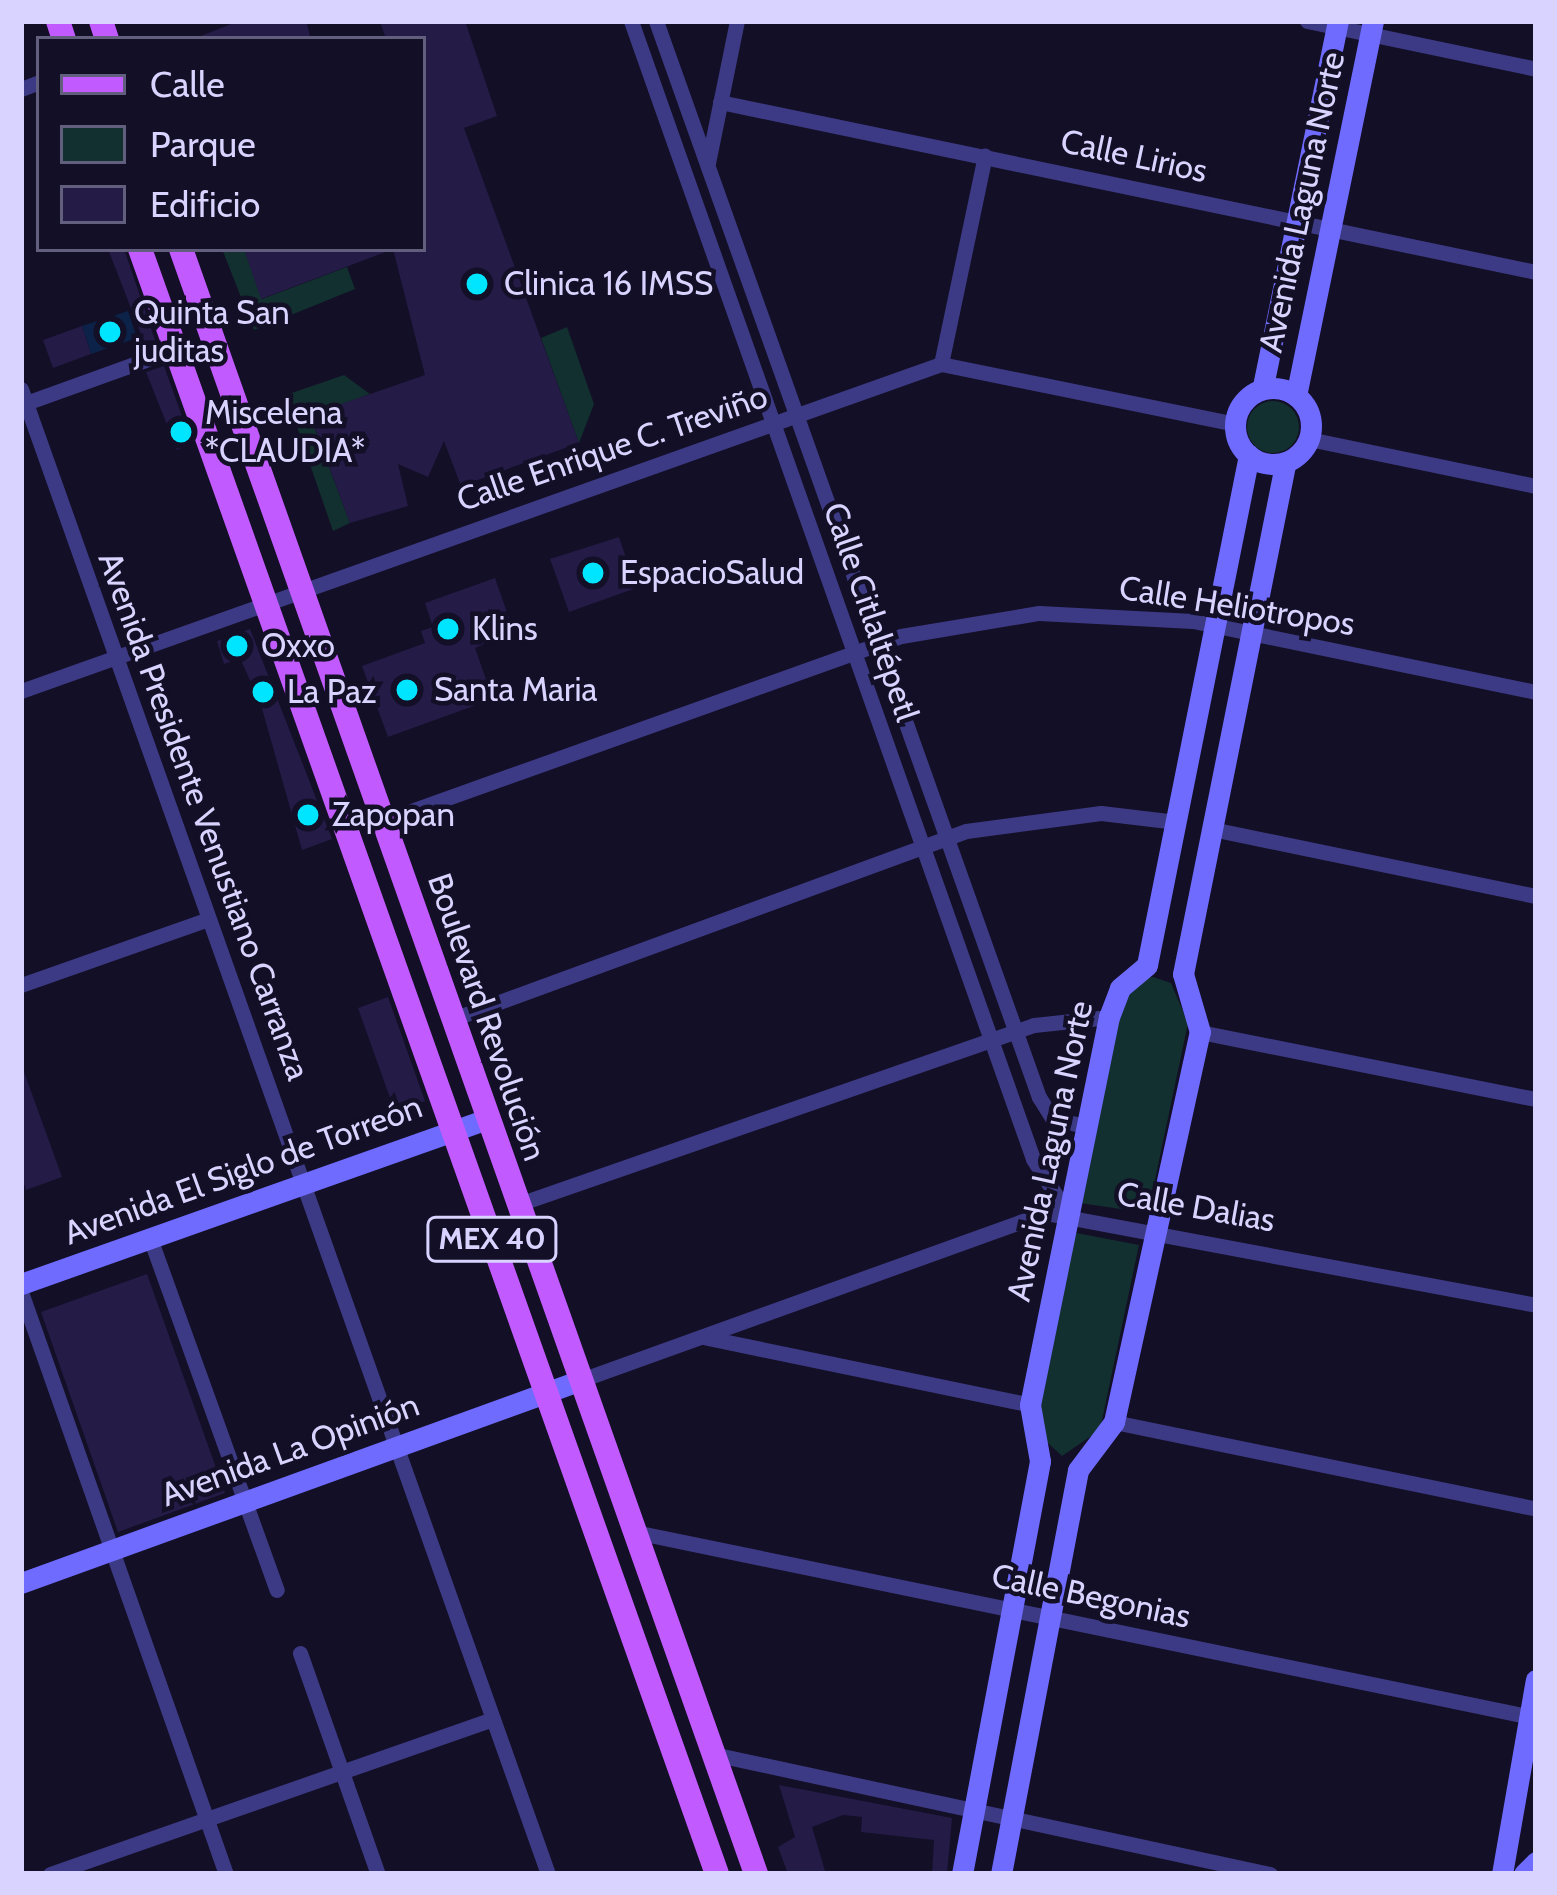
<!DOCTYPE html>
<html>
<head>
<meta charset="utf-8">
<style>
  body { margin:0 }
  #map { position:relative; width:1557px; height:1895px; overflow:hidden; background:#130f26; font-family:Cabin,sans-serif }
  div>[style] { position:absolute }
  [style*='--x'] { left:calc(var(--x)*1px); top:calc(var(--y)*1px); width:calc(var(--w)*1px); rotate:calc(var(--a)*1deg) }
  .green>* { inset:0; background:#12302f }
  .round { border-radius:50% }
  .water>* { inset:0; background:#0c2248 }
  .building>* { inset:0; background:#241b47 }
  .street>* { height:15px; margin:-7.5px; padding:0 7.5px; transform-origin:7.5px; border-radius:7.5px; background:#3d3a85 }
  .secondary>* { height:21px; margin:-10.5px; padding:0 10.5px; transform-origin:10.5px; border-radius:10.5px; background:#6f6bff }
  .secondary>.ring { margin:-10.5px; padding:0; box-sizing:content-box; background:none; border:21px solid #6f6bff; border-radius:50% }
  .primary>* { height:24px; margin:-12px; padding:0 12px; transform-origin:12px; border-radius:12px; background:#c25bff }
  .dots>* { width:33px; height:33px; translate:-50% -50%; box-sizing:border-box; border:6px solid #130f26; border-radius:50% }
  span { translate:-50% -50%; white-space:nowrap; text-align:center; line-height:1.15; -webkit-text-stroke:9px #130f26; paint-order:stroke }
  .shield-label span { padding:3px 9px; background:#130f26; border:3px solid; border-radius:9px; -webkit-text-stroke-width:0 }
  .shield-label { font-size:30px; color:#d9d4ff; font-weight:700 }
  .street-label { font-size:33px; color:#d9d4ff }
  .poi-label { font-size:33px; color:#d9d4ff }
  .left { translate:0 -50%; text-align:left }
  .frame { position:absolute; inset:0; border:24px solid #d9d4ff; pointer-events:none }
  .legend { position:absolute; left:36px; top:36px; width:390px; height:216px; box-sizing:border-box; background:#130f26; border:3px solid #625e7d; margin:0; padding:15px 21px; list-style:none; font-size:36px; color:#d9d4ff }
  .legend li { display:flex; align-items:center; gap:24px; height:60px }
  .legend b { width:60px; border:3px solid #625e7d }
</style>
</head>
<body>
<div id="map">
  <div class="green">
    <i style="clip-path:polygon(222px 249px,244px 249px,262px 299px,347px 267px,355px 289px,254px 330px)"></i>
    <i style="clip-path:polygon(567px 327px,594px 404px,579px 443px,541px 338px)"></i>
    <i style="clip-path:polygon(344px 375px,370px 394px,310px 416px,350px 523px,333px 531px,286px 395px)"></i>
    <i class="round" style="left:1247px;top:401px;width:52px;height:52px"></i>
    <i style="clip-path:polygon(1153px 977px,1171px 983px,1188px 1023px,1148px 1213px,1073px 1202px,1109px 1015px,1135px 981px)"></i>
    <i style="clip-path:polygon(1066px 1231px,1139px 1245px,1100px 1430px,1062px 1456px,1035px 1431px)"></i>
  </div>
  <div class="water">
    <i style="clip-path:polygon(128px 311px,137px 338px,91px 354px,82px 326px)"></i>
  </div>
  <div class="building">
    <i style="clip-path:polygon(239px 21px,306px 21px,311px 39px,193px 39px)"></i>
    <i style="clip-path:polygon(380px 21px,465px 21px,497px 116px,464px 128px,579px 443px,461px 486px,444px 441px,428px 477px,398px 464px,408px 506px,350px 523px,310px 415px,425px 375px,393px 249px,423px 249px,423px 39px,386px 39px)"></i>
    <i style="clip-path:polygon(108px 249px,124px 249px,156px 343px,146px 347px)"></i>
    <i style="clip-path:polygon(244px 249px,391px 249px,391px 250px,261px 299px)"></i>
    <i style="clip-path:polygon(82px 326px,91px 354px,53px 368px,43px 340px)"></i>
    <i style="clip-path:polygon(164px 366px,192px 444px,177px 450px,146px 372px)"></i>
    <i style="clip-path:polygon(619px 537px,636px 588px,569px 612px,550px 559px)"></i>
    <i style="clip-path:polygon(495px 578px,514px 632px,475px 648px,493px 699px,388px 737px,362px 666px,425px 643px,421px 631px,433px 627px,425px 603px)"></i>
    <i style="clip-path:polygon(250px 629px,332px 839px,302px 850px,261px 705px,240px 658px,224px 664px,217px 641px)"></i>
    <i style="clip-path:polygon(388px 997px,425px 1101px,395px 1112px,358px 1008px)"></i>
    <i style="clip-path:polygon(23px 1069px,62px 1177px,26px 1190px,21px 1175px)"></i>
    <i style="clip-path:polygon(147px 1274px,225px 1493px,118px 1532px,41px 1312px)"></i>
    <i style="clip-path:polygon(779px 1785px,952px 1818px,947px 1874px,932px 1874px,934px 1840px,861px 1832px,862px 1817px,843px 1815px,812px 1827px,826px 1874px,788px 1874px,778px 1847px,795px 1837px)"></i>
  </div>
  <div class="street">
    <i style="--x:631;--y:21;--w:1207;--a:70.54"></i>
    <i style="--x:1033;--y:1159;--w:67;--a:57.7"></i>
    <i style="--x:656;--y:21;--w:1142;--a:70.41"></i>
    <i style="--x:1039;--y:1097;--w:25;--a:58"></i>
    <i style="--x:1052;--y:1118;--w:36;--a:14"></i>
    <i style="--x:1307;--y:21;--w:234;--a:11.8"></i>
    <i style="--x:21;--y:89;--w:19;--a:-21"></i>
    <i style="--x:720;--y:102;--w:834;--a:11.77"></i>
    <i style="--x:708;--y:163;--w:145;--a:-78.5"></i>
    <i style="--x:941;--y:364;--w:213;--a:-78.1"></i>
    <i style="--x:21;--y:389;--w:1576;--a:70.46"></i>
    <i style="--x:26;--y:403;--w:159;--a:-19.8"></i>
    <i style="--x:1309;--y:439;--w:232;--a:11.7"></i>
    <i style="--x:21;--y:691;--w:976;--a:-19.57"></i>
    <i style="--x:941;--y:364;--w:300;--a:11.5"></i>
    <i style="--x:383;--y:821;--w:550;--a:-19.65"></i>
    <i style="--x:901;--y:636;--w:140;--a:-9.5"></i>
    <i style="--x:1039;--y:613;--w:154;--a:3"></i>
    <i style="--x:1193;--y:621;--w:350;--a:11.7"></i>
    <i style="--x:1212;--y:829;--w:331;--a:11.7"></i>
    <i style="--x:21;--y:985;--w:198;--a:-19.4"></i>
    <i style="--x:453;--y:1019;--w:546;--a:-20.13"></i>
    <i style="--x:966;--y:831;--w:136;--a:-7.6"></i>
    <i style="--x:1101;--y:813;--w:76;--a:6.8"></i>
    <i style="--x:1200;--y:1032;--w:343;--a:11.3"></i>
    <i style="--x:519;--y:1204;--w:545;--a:-19.17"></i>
    <i style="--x:1034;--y:1025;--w:75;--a:-6.1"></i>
    <i style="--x:150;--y:1238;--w:374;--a:70.2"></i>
    <i style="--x:21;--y:1292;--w:617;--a:70.6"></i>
    <i style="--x:703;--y:1337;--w:334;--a:11.7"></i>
    <i style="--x:581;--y:1380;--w:493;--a:-19.8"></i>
    <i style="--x:1045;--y:1213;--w:500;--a:10.6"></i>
    <i style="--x:1114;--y:1422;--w:431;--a:11.6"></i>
    <i style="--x:635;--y:1532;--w:920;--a:11.66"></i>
    <i style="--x:300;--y:1653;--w:234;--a:70.6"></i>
    <i style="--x:713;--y:1754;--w:570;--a:12.16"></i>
    <i style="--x:50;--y:1874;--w:468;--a:-19.3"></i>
  </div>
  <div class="secondary">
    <i style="--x:1263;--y:386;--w:373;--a:-78.4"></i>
    <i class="ring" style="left:1235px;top:388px;width:55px;height:55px"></i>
    <i style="--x:1296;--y:396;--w:383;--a:-78.4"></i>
    <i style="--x:21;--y:1284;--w:494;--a:-19.5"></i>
    <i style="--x:21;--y:1583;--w:596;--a:-19.93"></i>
    <i style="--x:962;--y:1874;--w:420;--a:-79.3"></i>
    <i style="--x:1040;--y:1461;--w:57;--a:-100.1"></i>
    <i style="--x:1030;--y:1405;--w:396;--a:-78.5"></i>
    <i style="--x:1109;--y:1017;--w:31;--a:-69"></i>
    <i style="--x:1120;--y:988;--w:35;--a:-40"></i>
    <i style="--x:1147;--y:965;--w:520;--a:-78.69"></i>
    <i style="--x:1001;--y:1874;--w:411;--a:-79.2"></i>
    <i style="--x:1078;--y:1470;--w:60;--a:-53.1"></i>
    <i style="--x:1114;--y:1422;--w:399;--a:-77.6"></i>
    <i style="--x:1200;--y:1032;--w:60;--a:-106.3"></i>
    <i style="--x:1183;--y:974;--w:519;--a:-78.67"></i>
    <i style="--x:1502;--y:1874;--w:197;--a:-80.1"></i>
    <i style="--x:1524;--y:1874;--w:17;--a:-45"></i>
  </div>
  <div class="primary">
    <i style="--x:58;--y:21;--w:19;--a:72"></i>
    <i style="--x:101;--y:21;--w:19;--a:72"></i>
    <i style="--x:140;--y:249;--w:1724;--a:70.45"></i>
    <i style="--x:181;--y:249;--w:1724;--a:70.51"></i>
  </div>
  <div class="dots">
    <i style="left:477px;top:284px;background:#00e5ff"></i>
    <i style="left:110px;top:332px;background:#00e5ff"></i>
    <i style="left:181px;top:432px;background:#00e5ff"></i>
    <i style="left:593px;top:573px;background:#00e5ff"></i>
    <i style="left:448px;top:629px;background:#00e5ff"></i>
    <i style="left:237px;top:646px;background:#00e5ff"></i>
    <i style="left:407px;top:690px;background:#00e5ff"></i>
    <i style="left:263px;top:692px;background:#00e5ff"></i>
    <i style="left:308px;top:815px;background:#00e5ff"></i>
  </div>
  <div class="shield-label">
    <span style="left:492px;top:1239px">MEX 40</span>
  </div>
  <div class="street-label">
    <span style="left:1134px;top:156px;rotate:12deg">Calle Lirios</span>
    <span style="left:1302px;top:202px;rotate:-78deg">Avenida Laguna Norte</span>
    <span style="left:612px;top:448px;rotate:-19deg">Calle Enrique C. Treviño</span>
    <span style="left:1237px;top:606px;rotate:9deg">Calle Heliotropos</span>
    <span style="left:871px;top:612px;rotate:71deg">Calle Citlaltépetl</span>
    <span style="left:204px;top:816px;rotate:70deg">Avenida Presidente Venustiano Carranza</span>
    <span style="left:487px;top:1017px;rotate:71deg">Boulevard Revolución</span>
    <span style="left:1050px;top:1151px;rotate:-78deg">Avenida Laguna Norte</span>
    <span style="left:243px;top:1170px;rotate:-20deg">Avenida El Siglo de Torreón</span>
    <span style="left:1196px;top:1207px;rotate:10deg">Calle Dalias</span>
    <span style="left:290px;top:1450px;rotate:-20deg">Avenida La Opinión</span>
    <span style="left:1091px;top:1596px;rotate:12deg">Calle Begonias</span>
  </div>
  <div class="poi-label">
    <span class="left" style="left:504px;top:284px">Clinica 16 IMSS</span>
    <span class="left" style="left:134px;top:332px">Quinta San<br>juditas</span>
    <span class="left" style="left:205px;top:432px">Miscelena<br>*CLAUDIA*</span>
    <span class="left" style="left:620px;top:573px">EspacioSalud</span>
    <span class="left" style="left:472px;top:629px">Klins</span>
    <span class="left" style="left:261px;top:646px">Oxxo</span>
    <span class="left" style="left:434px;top:690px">Santa Maria</span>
    <span class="left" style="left:287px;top:692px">La Paz</span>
    <span class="left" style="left:332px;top:815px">Zapopan</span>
  </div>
  <div class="frame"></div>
  <ul class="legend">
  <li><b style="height:15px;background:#c25bff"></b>Calle</li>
  <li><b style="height:33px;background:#12302f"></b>Parque</li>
  <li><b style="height:33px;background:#241b47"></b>Edificio</li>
  </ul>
</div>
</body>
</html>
